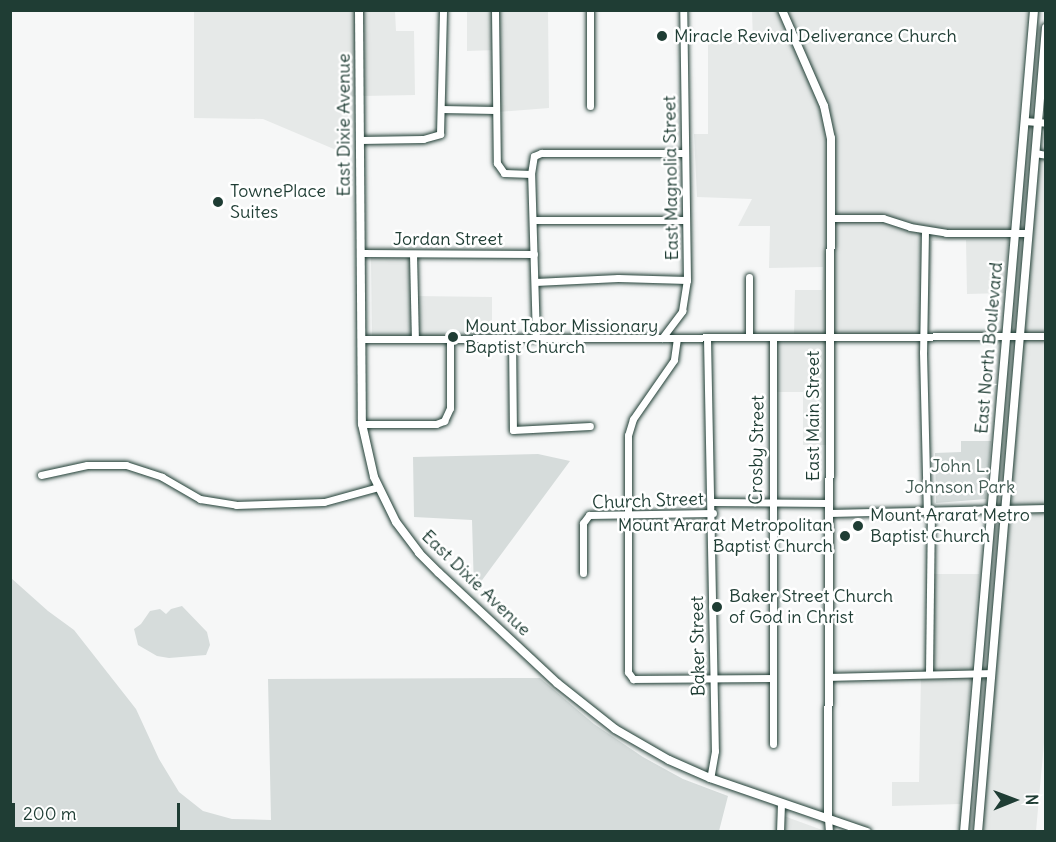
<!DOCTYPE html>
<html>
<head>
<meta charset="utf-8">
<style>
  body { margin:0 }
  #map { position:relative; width:1056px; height:842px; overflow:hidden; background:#f6f7f7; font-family:Delius,sans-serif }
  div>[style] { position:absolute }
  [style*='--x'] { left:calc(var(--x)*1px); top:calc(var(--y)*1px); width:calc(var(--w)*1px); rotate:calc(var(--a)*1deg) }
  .built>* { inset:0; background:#e6e9e8 }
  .green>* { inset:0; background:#d6dcdb }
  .roads { filter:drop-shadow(0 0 2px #1f3d34) drop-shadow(0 0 2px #1f3d34) }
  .minor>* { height:7px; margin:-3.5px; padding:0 3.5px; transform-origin:3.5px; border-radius:3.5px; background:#fff }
  .major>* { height:8px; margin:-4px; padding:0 4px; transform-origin:4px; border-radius:4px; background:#fff }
  .dots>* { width:16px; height:16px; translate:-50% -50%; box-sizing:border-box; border:3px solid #fff; border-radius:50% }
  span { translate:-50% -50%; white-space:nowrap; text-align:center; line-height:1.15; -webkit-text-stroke:5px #fff; paint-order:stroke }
  .poi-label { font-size:18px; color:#1f3d34 }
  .left { translate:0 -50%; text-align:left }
  .right { translate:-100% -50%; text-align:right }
  .street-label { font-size:18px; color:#1f3d34 }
  .park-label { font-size:18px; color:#445d55 }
  .frame { position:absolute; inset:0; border:12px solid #1f3d34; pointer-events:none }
  .north { position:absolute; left:984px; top:770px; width:60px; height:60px; -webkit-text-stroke:4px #fff; paint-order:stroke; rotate:89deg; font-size:16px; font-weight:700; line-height:24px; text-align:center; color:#1f3d34 }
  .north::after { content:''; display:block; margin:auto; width:21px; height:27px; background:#1f3d34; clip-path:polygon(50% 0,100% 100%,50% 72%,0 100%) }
  .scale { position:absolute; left:12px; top:803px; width:168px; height:27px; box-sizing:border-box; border:3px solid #1f3d34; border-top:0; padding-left:8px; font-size:18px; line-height:21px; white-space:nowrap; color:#1f3d34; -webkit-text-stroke:4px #fff; paint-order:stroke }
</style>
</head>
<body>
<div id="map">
  <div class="built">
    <i style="clip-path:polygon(194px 11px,356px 11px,357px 96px,348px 97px,348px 155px,263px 119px,194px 118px)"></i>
    <i style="clip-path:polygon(363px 11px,395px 11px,396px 31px,414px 31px,415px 95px,363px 96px)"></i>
    <i style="clip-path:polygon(467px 11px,548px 11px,549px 108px,497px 112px,497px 50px,467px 51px)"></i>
    <i style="clip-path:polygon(752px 11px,779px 11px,821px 107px,827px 138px,826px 445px,803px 445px,803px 392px,774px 392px,774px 337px,794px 336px,795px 290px,822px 290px,823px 267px,769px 268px,770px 226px,738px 226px,752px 199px,697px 197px,694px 134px,708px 134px,708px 43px,753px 42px)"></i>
    <i style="clip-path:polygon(786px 11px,1027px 11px,1004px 293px,967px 294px,966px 240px,932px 241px,929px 333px,833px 336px,834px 138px,832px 121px)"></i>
    <i style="clip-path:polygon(1045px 95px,1045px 732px,1036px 831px,982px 832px)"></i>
    <i style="clip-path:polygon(413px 256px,415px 296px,492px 297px,492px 335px,372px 337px,371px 257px)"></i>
    <i style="clip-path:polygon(931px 574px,979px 574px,960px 804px,892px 806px,892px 782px,919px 782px,921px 674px,933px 674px)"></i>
    <i style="clip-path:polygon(784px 816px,825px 831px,784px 831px)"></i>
  </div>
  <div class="green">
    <i style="clip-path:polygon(961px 441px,991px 441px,986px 499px,936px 503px,935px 453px,961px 452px)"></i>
    <i style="clip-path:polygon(538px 454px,570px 461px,474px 591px,472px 520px,414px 517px,413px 457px)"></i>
    <i style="clip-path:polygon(11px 578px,48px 611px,74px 630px,136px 709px,159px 759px,179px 792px,203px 811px,232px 819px,271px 820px,268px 679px,540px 678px,594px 724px,643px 757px,683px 779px,728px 796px,719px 831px,11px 831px)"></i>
    <i style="clip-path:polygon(182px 606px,207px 632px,210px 645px,206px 655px,169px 658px,157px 656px,138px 645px,134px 629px,141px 624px,150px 611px,160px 609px,166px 614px,171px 609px)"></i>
  </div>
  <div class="roads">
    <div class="minor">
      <i style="--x:495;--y:10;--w:153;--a:89.3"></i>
      <i style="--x:497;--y:163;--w:12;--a:55"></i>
      <i style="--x:504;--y:173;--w:27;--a:2"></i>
      <i style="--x:590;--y:10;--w:96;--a:90"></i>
      <i style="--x:441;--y:109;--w:54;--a:1.1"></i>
      <i style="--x:1025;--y:121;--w:21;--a:5"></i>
      <i style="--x:360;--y:140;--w:63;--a:-0.9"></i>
      <i style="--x:423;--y:139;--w:18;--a:-16"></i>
      <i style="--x:440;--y:134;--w:124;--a:-88.6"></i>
      <i style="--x:1035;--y:153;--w:11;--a:10"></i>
      <i style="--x:830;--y:218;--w:53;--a:0"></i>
      <i style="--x:883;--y:218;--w:28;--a:18"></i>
      <i style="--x:910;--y:227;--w:36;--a:9"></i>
      <i style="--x:946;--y:233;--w:82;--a:0"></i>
      <i style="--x:533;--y:220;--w:153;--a:0"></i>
      <i style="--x:925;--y:230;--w:122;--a:90.9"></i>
      <i style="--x:923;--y:352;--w:160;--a:88.6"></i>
      <i style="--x:361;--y:253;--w:173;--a:0.3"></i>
      <i style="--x:413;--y:254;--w:85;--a:88.7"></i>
      <i style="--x:535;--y:282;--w:83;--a:-2.8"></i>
      <i style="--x:618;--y:278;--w:69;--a:1.7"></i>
      <i style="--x:749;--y:337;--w:60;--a:-90"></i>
      <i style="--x:512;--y:338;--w:92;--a:89.4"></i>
      <i style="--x:513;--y:430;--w:77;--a:-3"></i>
      <i style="--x:536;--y:338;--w:164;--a:-91.7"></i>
      <i style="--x:531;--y:174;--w:18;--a:-81"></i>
      <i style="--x:534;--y:156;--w:8;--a:-23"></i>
      <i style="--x:541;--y:153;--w:144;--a:0"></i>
      <i style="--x:662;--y:338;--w:34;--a:-53"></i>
      <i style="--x:682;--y:311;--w:31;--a:-81"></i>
      <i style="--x:687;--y:280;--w:270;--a:-90.8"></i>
      <i style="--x:677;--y:338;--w:22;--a:98"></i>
      <i style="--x:674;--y:360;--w:72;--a:124.8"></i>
      <i style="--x:633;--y:419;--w:17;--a:107"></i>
      <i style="--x:628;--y:435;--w:237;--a:90"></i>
      <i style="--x:628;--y:672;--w:9;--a:54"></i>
      <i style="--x:633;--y:679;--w:138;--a:-0.4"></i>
      <i style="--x:707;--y:338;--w:413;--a:88.9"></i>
      <i style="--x:715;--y:751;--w:27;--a:100"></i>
      <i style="--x:361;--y:339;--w:685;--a:-0.25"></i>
      <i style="--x:362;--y:424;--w:74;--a:0"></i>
      <i style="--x:436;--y:424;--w:9;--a:-21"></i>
      <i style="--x:444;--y:421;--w:14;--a:-65"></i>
      <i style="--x:450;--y:408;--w:69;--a:-90"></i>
      <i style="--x:41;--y:475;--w:47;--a:-12.3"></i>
      <i style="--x:87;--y:465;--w:39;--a:0"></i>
      <i style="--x:126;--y:465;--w:38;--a:18"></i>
      <i style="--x:162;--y:477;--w:44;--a:30.1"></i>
      <i style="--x:200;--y:499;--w:36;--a:9"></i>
      <i style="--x:236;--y:505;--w:88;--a:-2"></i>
      <i style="--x:324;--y:502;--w:56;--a:-15.5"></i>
      <i style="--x:712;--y:502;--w:117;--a:0.5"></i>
      <i style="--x:829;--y:513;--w:217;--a:-1.3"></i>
      <i style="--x:583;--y:573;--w:50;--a:-90"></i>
      <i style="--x:583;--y:523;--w:10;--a:-53"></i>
      <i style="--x:589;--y:515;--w:124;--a:-0.9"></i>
      <i style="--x:929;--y:673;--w:161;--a:-89.3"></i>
      <i style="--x:829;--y:677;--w:162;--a:-1.4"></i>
      <i style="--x:773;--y:744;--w:407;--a:-90"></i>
      <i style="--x:828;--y:818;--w:14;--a:86"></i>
      <i style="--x:780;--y:832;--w:29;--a:-88"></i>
    </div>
    <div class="major">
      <i style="--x:359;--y:10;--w:414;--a:89.6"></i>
      <i style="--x:362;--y:424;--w:54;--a:77.2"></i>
      <i style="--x:374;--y:477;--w:50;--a:63.9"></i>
      <i style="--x:396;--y:522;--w:39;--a:53"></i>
      <i style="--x:419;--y:553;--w:28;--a:45"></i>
      <i style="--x:439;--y:573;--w:161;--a:43"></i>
      <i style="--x:557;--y:683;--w:74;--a:38.4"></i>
      <i style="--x:615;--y:729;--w:62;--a:29.9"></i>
      <i style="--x:669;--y:760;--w:45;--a:23.7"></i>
      <i style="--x:710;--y:778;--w:166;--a:19"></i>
      <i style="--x:782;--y:10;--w:105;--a:66.4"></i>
      <i style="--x:824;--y:106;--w:33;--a:78"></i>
      <i style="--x:831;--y:138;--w:680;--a:90.25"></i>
      <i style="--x:964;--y:832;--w:825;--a:-85.13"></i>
      <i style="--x:978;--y:832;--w:807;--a:-85.17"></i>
    </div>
  </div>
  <div class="dots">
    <i style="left:662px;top:36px;background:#1f3d34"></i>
    <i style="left:218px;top:202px;background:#1f3d34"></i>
    <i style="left:453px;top:337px;background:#1f3d34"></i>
    <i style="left:858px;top:526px;background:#1f3d34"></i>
    <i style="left:845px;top:536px;background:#1f3d34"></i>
    <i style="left:717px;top:607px;background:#1f3d34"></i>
  </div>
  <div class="poi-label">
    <span class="left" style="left:674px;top:36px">Miracle Revival Deliverance Church</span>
    <span class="left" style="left:230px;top:202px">TownePlace<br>Suites</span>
    <span class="left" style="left:465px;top:337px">Mount Tabor Missionary<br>Baptist Church</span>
    <span class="left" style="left:870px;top:526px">Mount Ararat Metro<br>Baptist Church</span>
    <span class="right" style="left:833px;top:536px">Mount Ararat Metropolitan<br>Baptist Church</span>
    <span class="left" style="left:729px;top:607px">Baker Street Church<br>of God in Christ</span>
  </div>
  <div class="street-label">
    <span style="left:344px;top:125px;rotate:-90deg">East Dixie Avenue</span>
    <span style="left:671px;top:178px;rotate:-91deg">East Magnolia Street</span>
    <span style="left:448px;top:239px">Jordan Street</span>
    <span style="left:989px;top:348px;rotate:-85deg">East North Boulevard</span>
    <span style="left:813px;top:416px;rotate:-90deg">East Main Street</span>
    <span style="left:757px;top:450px;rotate:-89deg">Crosby Street</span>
    <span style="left:648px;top:501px;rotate:-2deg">Church Street</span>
    <span style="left:476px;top:583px;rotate:44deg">East Dixie Avenue</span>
    <span style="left:698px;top:646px;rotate:-91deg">Baker Street</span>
  </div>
  <div class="park-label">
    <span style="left:960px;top:477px">John L.<br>Johnson Park</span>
  </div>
  <div class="frame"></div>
  <div class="north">N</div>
  <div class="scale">200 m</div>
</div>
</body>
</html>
